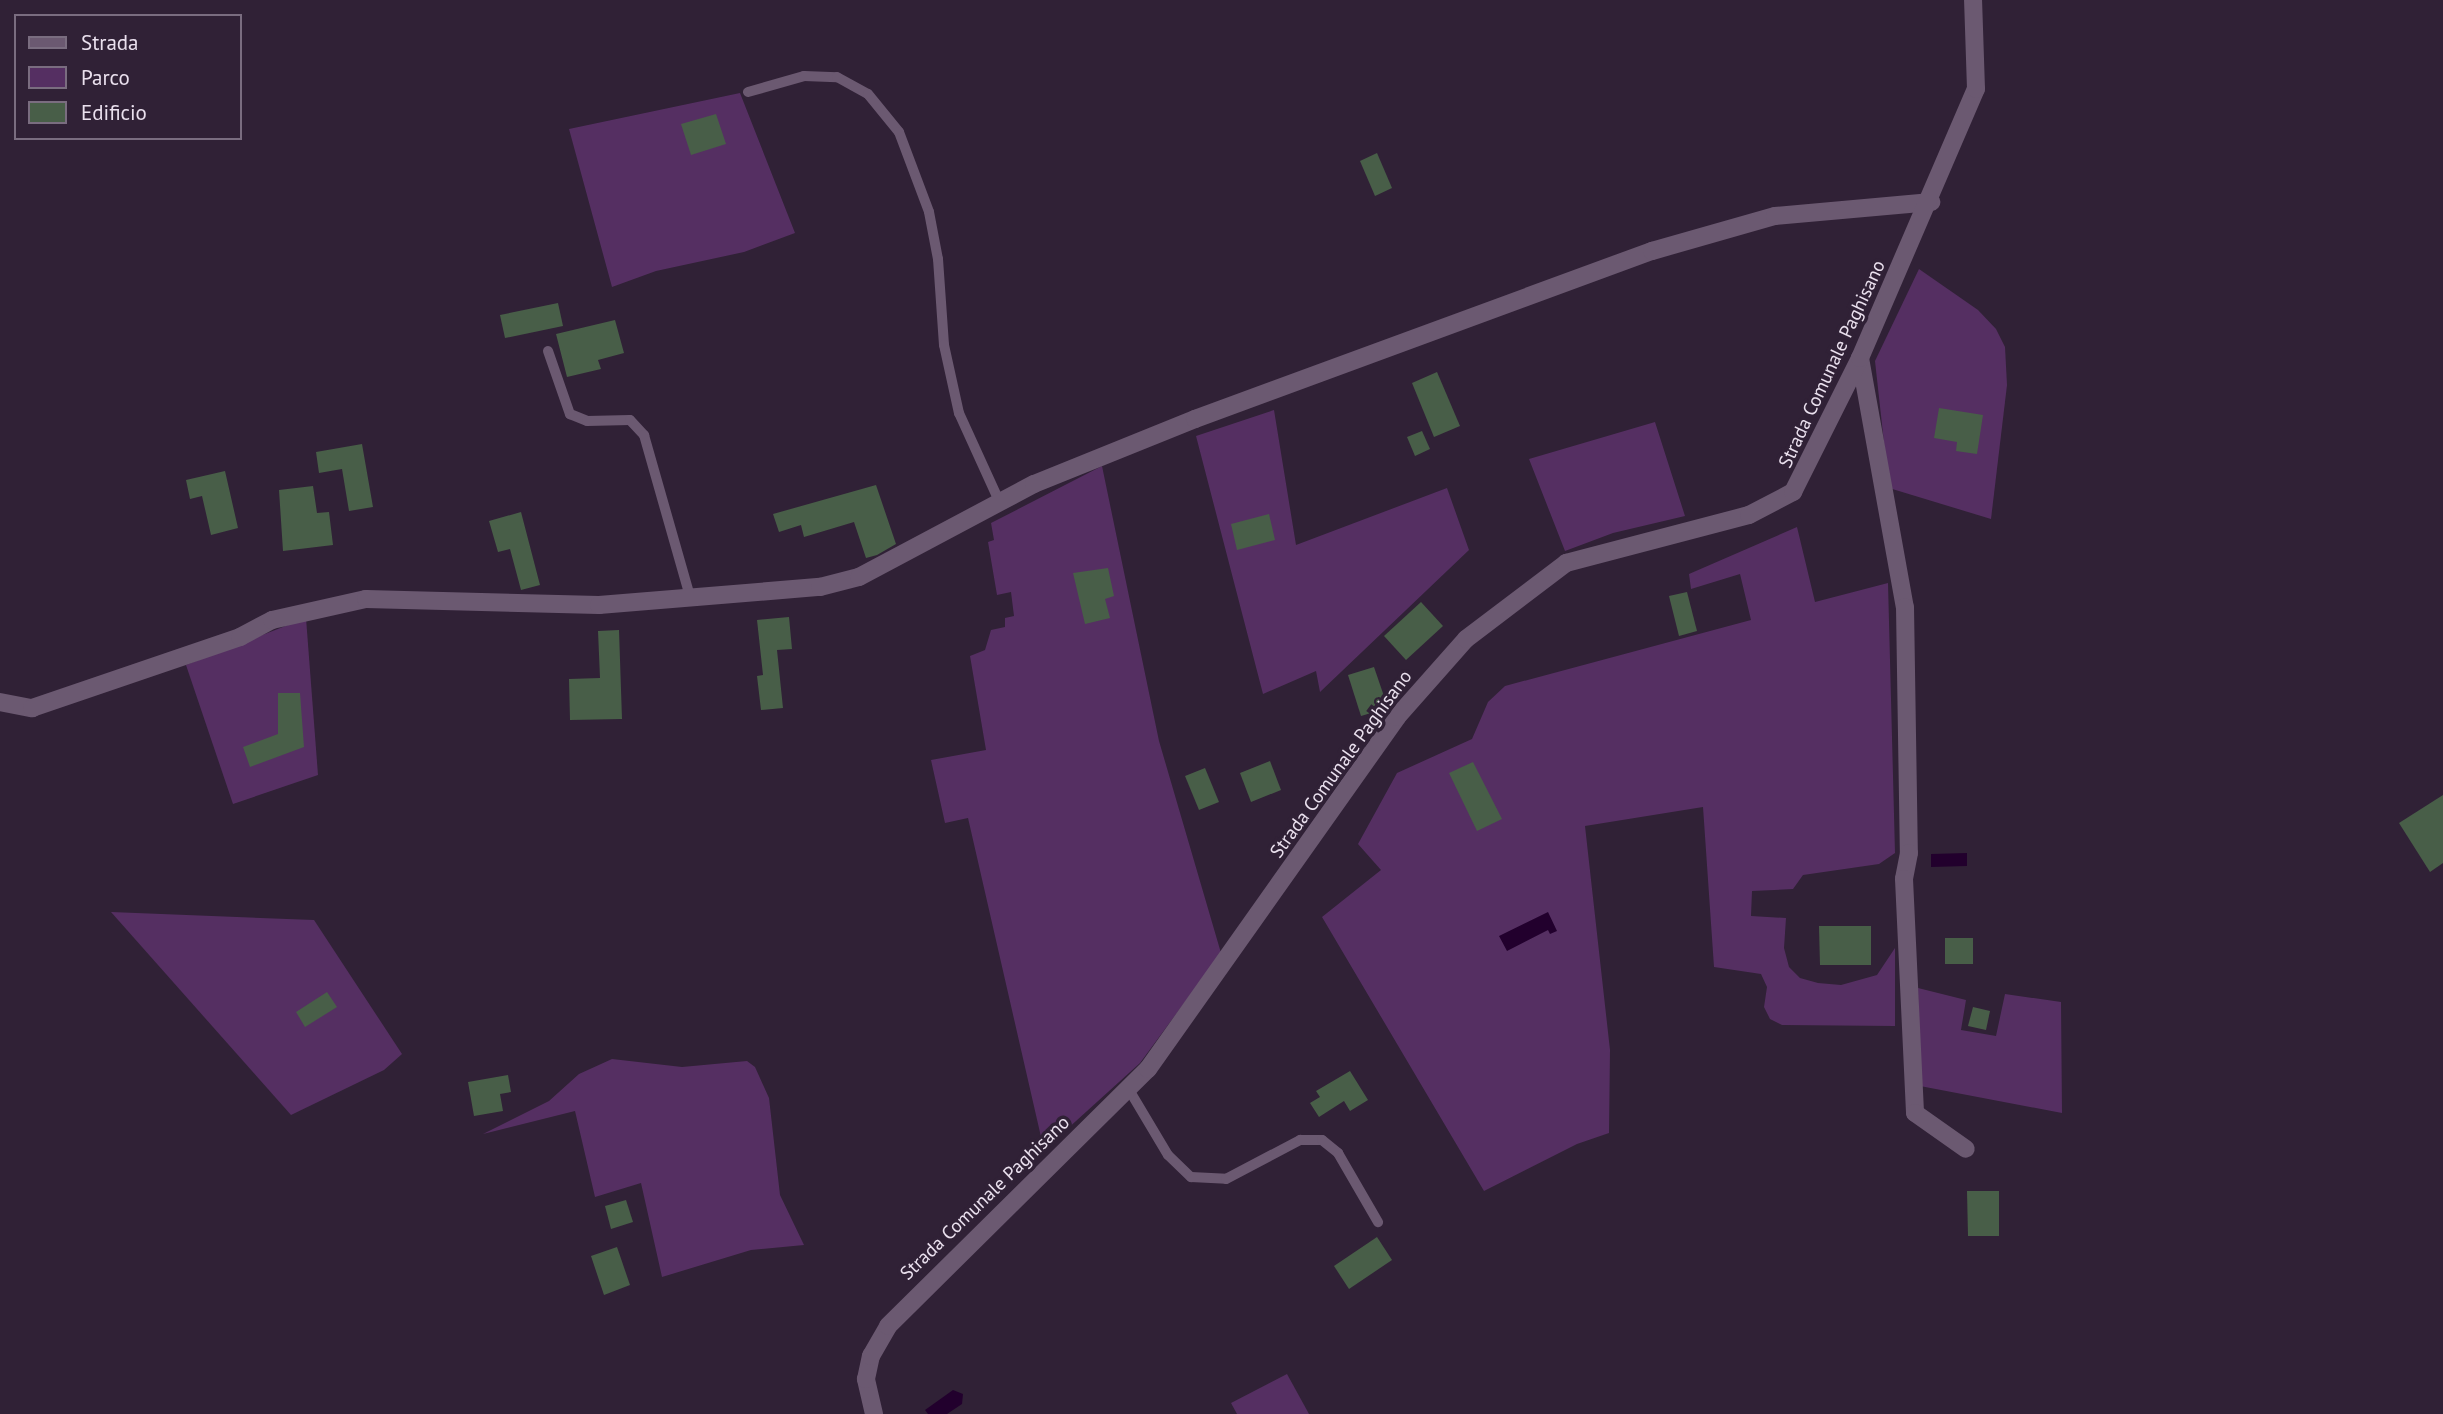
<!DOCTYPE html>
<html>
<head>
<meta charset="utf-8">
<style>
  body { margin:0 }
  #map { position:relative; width:2443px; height:1414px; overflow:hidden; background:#302136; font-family:"PT Sans",sans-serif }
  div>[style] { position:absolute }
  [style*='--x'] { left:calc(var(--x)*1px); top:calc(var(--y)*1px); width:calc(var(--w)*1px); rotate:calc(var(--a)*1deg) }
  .green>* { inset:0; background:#552f62 }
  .water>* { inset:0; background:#22002d }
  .building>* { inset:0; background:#485e48 }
  .service>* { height:10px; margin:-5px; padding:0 5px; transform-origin:5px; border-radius:5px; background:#6b5971 }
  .minor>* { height:18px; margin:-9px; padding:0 9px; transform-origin:9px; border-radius:9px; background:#6b5971 }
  span { translate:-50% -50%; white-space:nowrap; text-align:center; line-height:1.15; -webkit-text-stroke:7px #302136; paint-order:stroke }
  .street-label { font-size:19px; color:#eae0ee }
  .legend { position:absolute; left:14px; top:14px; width:228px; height:126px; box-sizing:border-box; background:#302136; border:2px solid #7a6d80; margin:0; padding:9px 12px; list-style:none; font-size:21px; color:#eae0ee }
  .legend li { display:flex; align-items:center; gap:14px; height:35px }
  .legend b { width:35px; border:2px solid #7a6d80 }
</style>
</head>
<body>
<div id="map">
  <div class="green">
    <i style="clip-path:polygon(740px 93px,795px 233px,744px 252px,656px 271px,612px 287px,569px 129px)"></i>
    <i style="clip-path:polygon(1919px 269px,1978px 310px,1996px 329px,2005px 347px,2007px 385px,1991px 519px,1889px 488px,1875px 361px)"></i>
    <i style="clip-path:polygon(1274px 410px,1296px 545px,1447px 488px,1469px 550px,1320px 692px,1316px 671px,1263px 694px,1196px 436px)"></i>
    <i style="clip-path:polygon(1655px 422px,1685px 516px,1613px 533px,1565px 551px,1529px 459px)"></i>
    <i style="clip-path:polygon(1102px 466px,1159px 741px,1221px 953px,1140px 1063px,1044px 1150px,968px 818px,945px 823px,931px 760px,986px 750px,970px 656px,985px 650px,991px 630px,1005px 627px,1005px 618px,1014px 616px,1011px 592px,997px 595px,988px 542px,994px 540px,991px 523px)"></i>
    <i style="clip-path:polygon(1797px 527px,1815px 602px,1888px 583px,1895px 853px,1879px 864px,1803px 875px,1793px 889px,1752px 891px,1751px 916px,1786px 918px,1784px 948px,1789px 967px,1800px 978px,1818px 983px,1841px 985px,1877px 975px,1895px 948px,1895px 1026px,1782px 1025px,1770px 1019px,1764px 1007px,1767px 987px,1761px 974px,1714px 967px,1703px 807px,1585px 826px,1610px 1050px,1609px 1133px,1577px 1144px,1484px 1191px,1322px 917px,1381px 870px,1358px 844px,1397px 773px,1472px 739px,1488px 702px,1505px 686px,1751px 620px,1740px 574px,1691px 589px,1689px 574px)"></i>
    <i style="clip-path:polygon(306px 618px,318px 775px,233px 804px,186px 665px)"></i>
    <i style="clip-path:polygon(111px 912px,314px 920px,402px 1054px,384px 1070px,291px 1115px)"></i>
    <i style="clip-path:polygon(1918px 988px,1966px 1000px,1961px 1030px,1996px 1036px,2005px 994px,2061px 1002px,2062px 1113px,1920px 1086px)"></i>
    <i style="clip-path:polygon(612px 1059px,682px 1067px,747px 1061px,755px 1067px,769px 1098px,780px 1195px,804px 1245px,751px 1250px,662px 1277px,641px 1183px,595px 1197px,575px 1111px,483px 1134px,549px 1101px,579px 1074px)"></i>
    <i style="clip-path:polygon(1287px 1374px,1309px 1414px,1237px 1414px,1231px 1403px)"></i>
  </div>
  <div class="water">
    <i style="clip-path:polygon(1967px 853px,1967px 866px,1931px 867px,1931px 854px)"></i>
    <i style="clip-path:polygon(1548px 912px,1557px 931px,1550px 934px,1548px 930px,1507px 951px,1499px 936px)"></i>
    <i style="clip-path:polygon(953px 1390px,963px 1394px,962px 1404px,947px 1414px,928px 1414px,925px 1410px)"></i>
  </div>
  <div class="building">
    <i style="clip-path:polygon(716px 114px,726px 144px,691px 155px,681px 124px)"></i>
    <i style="clip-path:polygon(1377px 153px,1392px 188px,1375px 196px,1360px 161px)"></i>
    <i style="clip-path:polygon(558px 303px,563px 326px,505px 338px,500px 315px)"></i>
    <i style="clip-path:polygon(615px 320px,624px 353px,598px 360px,601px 369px,567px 377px,556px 334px)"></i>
    <i style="clip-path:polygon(1437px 372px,1460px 426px,1434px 437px,1412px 383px)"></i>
    <i style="clip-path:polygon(1939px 408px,1983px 415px,1977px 454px,1956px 451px,1957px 442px,1934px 438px)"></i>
    <i style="clip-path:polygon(1422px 431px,1430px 449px,1415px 456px,1407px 437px)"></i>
    <i style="clip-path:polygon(362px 444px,373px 507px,349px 511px,342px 469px,319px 473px,316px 452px)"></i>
    <i style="clip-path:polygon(225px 471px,238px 528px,211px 535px,202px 496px,190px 499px,186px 480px)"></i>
    <i style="clip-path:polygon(876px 485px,896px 544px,877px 555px,866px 558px,854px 522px,804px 537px,801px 525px,779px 532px,773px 514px)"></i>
    <i style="clip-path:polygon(313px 486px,317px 513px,329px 512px,333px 545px,283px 551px,279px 490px)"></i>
    <i style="clip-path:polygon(521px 512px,540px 585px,521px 590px,510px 549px,498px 552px,489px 521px)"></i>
    <i style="clip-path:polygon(1269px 514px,1275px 540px,1237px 550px,1231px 524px)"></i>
    <i style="clip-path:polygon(1108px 568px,1114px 596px,1105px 599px,1110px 618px,1085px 624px,1073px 573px)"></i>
    <i style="clip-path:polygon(1687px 592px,1697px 631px,1679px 636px,1669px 596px)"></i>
    <i style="clip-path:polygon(1421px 602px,1443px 626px,1406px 660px,1384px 636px)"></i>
    <i style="clip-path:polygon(789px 617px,792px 649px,777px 650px,783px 708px,761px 710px,757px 676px,763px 675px,757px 620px)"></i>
    <i style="clip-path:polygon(619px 630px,622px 719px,570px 720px,569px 679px,600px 678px,598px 631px)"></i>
    <i style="clip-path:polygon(1374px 667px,1388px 708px,1361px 716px,1348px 675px)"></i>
    <i style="clip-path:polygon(278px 693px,300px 693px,304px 747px,250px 767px,243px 747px,278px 734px)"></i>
    <i style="clip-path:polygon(1270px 761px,1281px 790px,1251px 802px,1240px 773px)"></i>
    <i style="clip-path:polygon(1473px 762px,1502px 819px,1477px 831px,1449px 773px)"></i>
    <i style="clip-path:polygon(1205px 768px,1219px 802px,1199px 810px,1185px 776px)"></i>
    <i style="clip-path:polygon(2443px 795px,2443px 863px,2430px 872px,2399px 823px)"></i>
    <i style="clip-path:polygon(1819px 926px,1871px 926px,1871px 965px,1820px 965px)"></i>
    <i style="clip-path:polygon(1945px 938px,1973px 938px,1973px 964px,1945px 964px)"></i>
    <i style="clip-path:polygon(327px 992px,337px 1007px,305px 1027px,296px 1012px)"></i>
    <i style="clip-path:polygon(1973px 1007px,1990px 1011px,1986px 1030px,1968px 1026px)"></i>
    <i style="clip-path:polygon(1350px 1071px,1368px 1100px,1350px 1111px,1344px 1101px,1319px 1117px,1310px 1103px,1320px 1097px,1316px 1091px)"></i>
    <i style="clip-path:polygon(508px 1075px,511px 1092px,500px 1094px,503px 1111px,474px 1116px,468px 1082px)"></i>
    <i style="clip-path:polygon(1967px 1191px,1999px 1191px,1999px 1236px,1968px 1236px)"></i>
    <i style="clip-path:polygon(626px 1200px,633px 1222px,611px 1229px,605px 1206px)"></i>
    <i style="clip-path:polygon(1377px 1237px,1392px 1260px,1349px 1289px,1334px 1266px)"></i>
    <i style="clip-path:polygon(617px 1247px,630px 1285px,604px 1295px,591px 1256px)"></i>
  </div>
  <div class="service">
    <i style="--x:748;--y:92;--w:58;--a:-15.9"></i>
    <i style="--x:804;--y:76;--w:33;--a:2"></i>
    <i style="--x:837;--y:77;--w:35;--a:29"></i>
    <i style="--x:868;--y:94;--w:49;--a:50.8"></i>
    <i style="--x:899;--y:132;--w:85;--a:69.4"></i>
    <i style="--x:929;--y:212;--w:48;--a:79.2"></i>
    <i style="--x:938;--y:259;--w:86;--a:86"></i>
    <i style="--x:944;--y:345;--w:70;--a:77.6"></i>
    <i style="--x:959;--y:413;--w:99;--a:65.5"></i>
    <i style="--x:548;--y:351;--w:67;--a:70.8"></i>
    <i style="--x:570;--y:414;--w:18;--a:22"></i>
    <i style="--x:587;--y:421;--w:43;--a:-1.3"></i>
    <i style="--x:630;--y:420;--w:21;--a:47"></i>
    <i style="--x:644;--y:435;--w:172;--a:74.1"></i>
    <i style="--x:1128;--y:1088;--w:78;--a:59.2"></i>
    <i style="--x:1168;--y:1155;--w:32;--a:44"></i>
    <i style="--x:1191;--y:1177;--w:35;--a:3"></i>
    <i style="--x:1226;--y:1179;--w:84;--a:-27.8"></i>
    <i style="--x:1300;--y:1140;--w:22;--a:0"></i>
    <i style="--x:1322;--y:1140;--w:21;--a:39"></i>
    <i style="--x:1338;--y:1153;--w:80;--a:59.9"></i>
  </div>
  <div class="minor">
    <i style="--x:1860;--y:358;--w:253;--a:79.8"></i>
    <i style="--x:1905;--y:607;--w:246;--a:89.1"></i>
    <i style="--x:1909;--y:853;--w:26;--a:101"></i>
    <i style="--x:1904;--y:879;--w:234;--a:87.3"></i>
    <i style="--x:1915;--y:1113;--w:62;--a:35.2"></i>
    <i style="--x:0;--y:702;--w:33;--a:11"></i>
    <i style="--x:32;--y:708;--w:220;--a:-18.8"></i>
    <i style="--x:240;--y:637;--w:36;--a:-28"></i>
    <i style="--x:272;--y:620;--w:96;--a:-12.6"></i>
    <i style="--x:366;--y:599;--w:233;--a:1.5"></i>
    <i style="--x:599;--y:605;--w:222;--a:-4.7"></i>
    <i style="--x:820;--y:587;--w:40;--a:-14.4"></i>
    <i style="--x:859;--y:577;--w:198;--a:-28"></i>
    <i style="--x:1034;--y:484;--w:174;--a:-22"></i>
    <i style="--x:1195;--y:419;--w:487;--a:-20.2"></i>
    <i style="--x:1652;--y:251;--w:128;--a:-15.9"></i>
    <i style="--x:1775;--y:216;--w:157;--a:-5.1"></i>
    <i style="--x:874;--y:1414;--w:36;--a:-103"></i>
    <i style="--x:866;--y:1379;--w:24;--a:-78"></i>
    <i style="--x:871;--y:1356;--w:34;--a:-60"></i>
    <i style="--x:888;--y:1326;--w:366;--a:-44.7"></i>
    <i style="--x:1148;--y:1069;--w:431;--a:-54.7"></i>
    <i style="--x:1397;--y:717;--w:104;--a:-48.5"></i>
    <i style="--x:1466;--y:639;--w:126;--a:-37.2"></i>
    <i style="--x:1566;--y:563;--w:189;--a:-14.7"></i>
    <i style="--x:1749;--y:515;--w:50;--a:-27.6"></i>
    <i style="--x:1793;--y:492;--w:150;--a:-63.4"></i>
    <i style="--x:1860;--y:358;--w:293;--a:-66.7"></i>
    <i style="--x:1976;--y:89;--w:89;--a:-91.9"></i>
  </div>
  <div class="street-label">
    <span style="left:1832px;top:364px;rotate:-65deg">Strada Comunale Paghisano</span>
    <span style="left:1341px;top:764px;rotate:-54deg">Strada Comunale Paghisano</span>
    <span style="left:985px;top:1198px;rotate:-44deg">Strada Comunale Paghisano</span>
  </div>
  <ul class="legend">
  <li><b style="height:9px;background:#6b5971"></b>Strada</li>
  <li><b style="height:19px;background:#552f62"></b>Parco</li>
  <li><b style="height:19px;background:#485e48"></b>Edificio</li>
  </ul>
</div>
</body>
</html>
